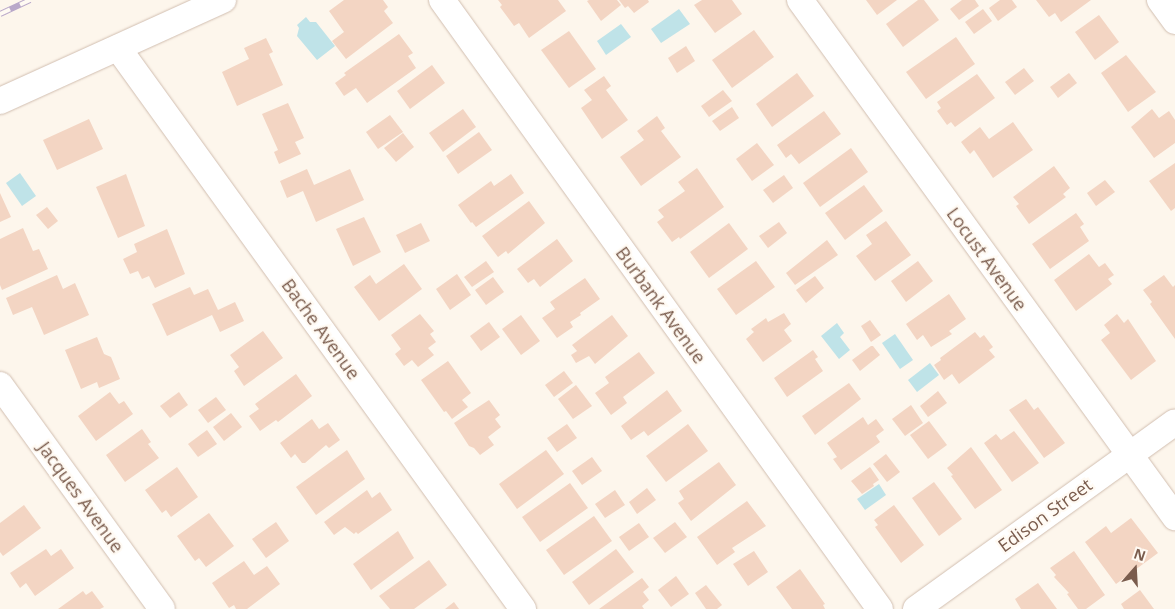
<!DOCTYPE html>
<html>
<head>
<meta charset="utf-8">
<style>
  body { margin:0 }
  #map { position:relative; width:1175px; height:609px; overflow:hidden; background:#fdf6ec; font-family:"Open Sans",sans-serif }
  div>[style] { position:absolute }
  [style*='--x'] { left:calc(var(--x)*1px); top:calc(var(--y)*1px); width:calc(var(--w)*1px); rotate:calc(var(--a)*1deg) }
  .water>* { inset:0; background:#bfe3e8 }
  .building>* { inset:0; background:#f3d5c3 }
  .roads { filter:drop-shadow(0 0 1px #d1beb0) drop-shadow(0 0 1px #d1beb0) }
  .minor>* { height:26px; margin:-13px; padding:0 13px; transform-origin:13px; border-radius:13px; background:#fff }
  .rail>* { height:5.5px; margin-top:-2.75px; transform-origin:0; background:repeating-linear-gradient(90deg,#fffaf3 0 11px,#b9a8c9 0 22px); box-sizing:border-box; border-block:1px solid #b9a8c9 }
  span { translate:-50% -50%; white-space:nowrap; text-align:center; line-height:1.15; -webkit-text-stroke:4.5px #fffaf3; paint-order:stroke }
  .street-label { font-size:18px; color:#7a5c4d }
  .north { position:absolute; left:1110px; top:544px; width:50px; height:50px; -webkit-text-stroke:4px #fffaf3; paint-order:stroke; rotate:19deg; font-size:14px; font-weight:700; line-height:20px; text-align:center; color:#7a5c4d }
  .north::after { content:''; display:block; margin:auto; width:18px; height:22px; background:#7a5c4d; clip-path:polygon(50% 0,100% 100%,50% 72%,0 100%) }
</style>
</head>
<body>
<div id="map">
  <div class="water">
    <i style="clip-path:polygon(679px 9px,690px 24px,661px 43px,651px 29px)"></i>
    <i style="clip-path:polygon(306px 17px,310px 22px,316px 22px,335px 46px,317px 60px,297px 36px,299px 28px,297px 25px)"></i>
    <i style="clip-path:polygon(621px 24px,631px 37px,606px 55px,597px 41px)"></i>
    <i style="clip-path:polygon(20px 173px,36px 196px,22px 206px,6px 183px)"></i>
    <i style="clip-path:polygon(837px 323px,844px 333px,840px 337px,850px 350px,839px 359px,821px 336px)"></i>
    <i style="clip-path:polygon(895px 334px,913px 360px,900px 369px,882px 343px)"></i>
    <i style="clip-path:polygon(930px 363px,939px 375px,917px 392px,908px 380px)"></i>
    <i style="clip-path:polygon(879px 484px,886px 495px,865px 510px,857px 499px)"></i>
  </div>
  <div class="building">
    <i style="clip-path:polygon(344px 0,383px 0,388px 7px,384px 11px,393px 23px,346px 59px,332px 41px,344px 32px,329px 11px)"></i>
    <i style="clip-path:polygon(498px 0,558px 0,566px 11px,529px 38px,519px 23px,514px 26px,500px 7px,502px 5px)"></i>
    <i style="clip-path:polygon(589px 0,617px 0,621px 5px,601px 21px,587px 1px)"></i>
    <i style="clip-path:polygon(619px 0,648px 0,649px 2px,634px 13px,628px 6px,625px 8px)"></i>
    <i style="clip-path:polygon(702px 0,732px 0,742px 14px,715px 33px,694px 5px)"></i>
    <i style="clip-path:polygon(866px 0,897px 0,877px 15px)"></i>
    <i style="clip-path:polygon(918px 0,924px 0,939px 20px,903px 47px,886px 24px)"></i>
    <i style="clip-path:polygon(962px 0,975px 0,979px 6px,959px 20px,950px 9px)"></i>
    <i style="clip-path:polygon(1000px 0,1012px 0,1017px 7px,998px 21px,989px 8px)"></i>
    <i style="clip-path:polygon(1036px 0,1091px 0,1061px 22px,1055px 13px,1049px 17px)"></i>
    <i style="clip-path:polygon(983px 9px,992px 21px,974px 34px,965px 22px)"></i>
    <i style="clip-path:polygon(1099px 15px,1119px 42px,1095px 60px,1075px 32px)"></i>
    <i style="clip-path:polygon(754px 30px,774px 57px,732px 88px,712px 60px)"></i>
    <i style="clip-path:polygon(569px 31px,596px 69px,569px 88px,541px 50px)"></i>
    <i style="clip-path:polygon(399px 34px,413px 53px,408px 56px,416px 68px,367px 103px,356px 88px,344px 96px,335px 83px,346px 75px,344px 73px)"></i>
    <i style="clip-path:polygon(956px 37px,975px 64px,926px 99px,906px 72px)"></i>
    <i style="clip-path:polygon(266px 38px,273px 52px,269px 54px,283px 85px,237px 106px,222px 72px,249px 59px,244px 48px)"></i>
    <i style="clip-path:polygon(686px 46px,695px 61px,677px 73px,668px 58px)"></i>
    <i style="clip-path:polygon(1126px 55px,1156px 92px,1128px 112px,1101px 73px)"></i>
    <i style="clip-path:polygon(432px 65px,445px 83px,410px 109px,397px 91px)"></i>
    <i style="clip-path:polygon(1024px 68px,1034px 81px,1015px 95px,1005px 82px)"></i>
    <i style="clip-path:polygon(797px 73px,814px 96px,772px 127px,756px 104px)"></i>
    <i style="clip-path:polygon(1069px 73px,1077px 83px,1058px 98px,1050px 87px)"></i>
    <i style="clip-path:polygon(977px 74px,995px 98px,955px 127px,951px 122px,947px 125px,937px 111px,941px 108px,937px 102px)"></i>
    <i style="clip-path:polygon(604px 76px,611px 86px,606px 90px,628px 120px,602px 139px,581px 108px,592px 100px,584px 90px)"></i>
    <i style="clip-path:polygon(723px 90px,732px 101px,709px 117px,701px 106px)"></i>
    <i style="clip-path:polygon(288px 103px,304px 138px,295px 142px,301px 154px,279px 164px,274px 152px,278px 150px,262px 114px)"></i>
    <i style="clip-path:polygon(732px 107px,739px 118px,720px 131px,712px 121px)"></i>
    <i style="clip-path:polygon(463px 109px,476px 127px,443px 152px,429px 133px)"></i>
    <i style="clip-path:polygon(1152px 109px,1159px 118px,1169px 111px,1175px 120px,1175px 143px,1154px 158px,1131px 127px)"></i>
    <i style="clip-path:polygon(824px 111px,841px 134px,799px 164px,791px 154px,786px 158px,777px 145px)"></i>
    <i style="clip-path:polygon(390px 115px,403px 132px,378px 149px,366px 132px)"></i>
    <i style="clip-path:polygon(657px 116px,665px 128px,661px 131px,681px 157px,641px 186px,620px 157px,644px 140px,637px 131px)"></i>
    <i style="clip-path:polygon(89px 119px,103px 149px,57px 170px,43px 140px)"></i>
    <i style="clip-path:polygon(1013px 122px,1033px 150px,993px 178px,974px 150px,970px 154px,961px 142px,980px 127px,989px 139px)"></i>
    <i style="clip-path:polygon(479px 132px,492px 150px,458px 174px,446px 156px)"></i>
    <i style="clip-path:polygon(403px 133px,414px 147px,396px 162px,384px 148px)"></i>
    <i style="clip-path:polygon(757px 143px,774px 165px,752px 181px,736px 159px)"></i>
    <i style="clip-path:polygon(851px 148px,868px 172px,820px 207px,803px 183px)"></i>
    <i style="clip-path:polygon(1175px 163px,1175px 208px,1171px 211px,1149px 181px)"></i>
    <i style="clip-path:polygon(1054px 166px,1070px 188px,1063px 194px,1066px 197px,1029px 224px,1016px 206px,1019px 204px,1013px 197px)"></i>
    <i style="clip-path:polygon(697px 168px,724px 207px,680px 239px,679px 237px,672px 242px,657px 222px,664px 217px,658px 210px,685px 191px,678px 182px)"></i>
    <i style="clip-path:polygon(307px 169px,314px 185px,350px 169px,364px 200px,316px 222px,303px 191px,287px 198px,280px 181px)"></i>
    <i style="clip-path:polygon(126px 174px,145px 226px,118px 238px,96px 187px)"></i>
    <i style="clip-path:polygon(511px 174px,524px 193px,476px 227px,472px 222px,471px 223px,458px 205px,491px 181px,494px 186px)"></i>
    <i style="clip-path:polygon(784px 175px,793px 188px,773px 203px,763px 190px)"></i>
    <i style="clip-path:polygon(1105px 180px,1115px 192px,1096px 206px,1087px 193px)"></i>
    <i style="clip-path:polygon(864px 185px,883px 211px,845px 240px,825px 213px)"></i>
    <i style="clip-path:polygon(0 193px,11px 217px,0 222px)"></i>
    <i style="clip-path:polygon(529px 201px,545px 223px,508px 254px,506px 251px,498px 257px,482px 236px)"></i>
    <i style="clip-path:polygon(47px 207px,58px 221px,48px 229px,36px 215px)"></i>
    <i style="clip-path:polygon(1076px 213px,1084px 224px,1080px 227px,1089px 241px,1050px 269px,1032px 244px)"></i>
    <i style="clip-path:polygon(364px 217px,381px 252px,353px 266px,336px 229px)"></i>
    <i style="clip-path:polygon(886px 221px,911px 255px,875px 281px,856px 256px,872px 244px,866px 235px)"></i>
    <i style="clip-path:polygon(779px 222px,787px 233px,768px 248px,759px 236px)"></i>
    <i style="clip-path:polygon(421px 223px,430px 241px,405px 253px,396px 235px)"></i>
    <i style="clip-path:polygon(729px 223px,748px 249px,709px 278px,690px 252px)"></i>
    <i style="clip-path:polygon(23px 228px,33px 251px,39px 249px,48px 269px,2px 290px,0 285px,0 239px)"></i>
    <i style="clip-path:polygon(167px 229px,185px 274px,155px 288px,149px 276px,142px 279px,138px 271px,130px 274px,123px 259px,137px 252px,134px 244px)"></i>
    <i style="clip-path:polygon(557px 239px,573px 261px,540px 287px,534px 279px,528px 283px,517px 269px)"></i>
    <i style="clip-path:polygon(827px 240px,838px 255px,795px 285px,786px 273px)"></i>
    <i style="clip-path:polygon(1089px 254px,1099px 267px,1105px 263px,1114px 275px,1108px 279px,1112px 284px,1076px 311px,1054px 280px)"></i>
    <i style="clip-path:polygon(486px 261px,494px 272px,472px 287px,464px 277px)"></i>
    <i style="clip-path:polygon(756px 261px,775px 287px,736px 315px,717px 289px)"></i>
    <i style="clip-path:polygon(918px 261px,933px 281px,906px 302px,891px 281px)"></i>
    <i style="clip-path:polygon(404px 264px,422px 289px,379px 321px,354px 287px,370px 275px,376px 284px)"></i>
    <i style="clip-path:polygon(457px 274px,471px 295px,450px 310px,436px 289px)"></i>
    <i style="clip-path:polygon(57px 275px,63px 289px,75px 283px,89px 315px,44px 335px,32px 307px,13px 315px,6px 298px)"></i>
    <i style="clip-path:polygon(1164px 275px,1173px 287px,1175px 285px,1175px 339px,1150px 304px,1152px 302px,1143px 290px)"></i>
    <i style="clip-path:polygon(815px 276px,824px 288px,806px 303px,796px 290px)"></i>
    <i style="clip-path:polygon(493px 277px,504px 292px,486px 305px,475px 290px)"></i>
    <i style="clip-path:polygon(585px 278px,600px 299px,580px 313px,581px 315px,570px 322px,573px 327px,557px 338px,542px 318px,555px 309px,550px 302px)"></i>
    <i style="clip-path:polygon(190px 287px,194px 295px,208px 289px,218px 310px,235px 302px,244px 321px,220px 332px,212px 315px,167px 336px,152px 304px)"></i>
    <i style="clip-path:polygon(949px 294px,966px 319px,949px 331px,952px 334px,931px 347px,923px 335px,917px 340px,906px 324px)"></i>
    <i style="clip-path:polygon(784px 313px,791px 324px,784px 330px,792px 341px,763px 362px,746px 339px,754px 332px,751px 329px,766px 318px,768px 322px)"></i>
    <i style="clip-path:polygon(420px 314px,434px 331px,430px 334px,436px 342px,428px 348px,434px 355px,418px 367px,412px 360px,404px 366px,395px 354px,401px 349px,391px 335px)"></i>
    <i style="clip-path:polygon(1117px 314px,1124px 323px,1128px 319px,1156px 361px,1131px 380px,1101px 340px,1110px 333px,1104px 325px)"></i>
    <i style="clip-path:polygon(521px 315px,540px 341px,521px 355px,502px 329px)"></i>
    <i style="clip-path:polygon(612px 315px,628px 336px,595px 364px,589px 356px,576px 363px,571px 355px,577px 351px,572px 345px)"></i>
    <i style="clip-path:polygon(870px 320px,881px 335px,871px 342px,861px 326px)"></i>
    <i style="clip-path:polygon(489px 322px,500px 337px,481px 351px,470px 336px)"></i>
    <i style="clip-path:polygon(263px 331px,283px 358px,244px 386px,234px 371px,239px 367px,230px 355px)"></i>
    <i style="clip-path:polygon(975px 332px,980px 338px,984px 335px,993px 347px,989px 350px,995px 357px,959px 384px,952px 374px,944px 380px,934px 365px,941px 360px,940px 358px)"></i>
    <i style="clip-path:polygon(97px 337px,104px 354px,111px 357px,120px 379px,99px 388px,97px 382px,81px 389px,65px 350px)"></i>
    <i style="clip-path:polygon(871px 346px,873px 346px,880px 355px,860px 371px,852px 360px)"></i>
    <i style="clip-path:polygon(813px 350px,818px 357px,815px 359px,823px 371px,787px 397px,774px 378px)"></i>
    <i style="clip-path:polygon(639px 352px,655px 373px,623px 397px,627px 403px,611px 415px,595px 393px,609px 383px,605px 377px)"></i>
    <i style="clip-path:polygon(448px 361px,471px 393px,462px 400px,468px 407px,452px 419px,446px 411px,444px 412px,421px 380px)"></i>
    <i style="clip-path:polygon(564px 371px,573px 383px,554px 397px,545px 385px)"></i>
    <i style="clip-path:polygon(296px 374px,312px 396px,278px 422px,276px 420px,260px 431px,249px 416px,259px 409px,255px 404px)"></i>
    <i style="clip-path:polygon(849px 383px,861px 399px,815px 435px,802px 416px)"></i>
    <i style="clip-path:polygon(576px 385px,592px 406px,573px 419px,558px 399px)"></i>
    <i style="clip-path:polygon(667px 390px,682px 411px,648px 436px,644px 431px,631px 440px,621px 426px)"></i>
    <i style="clip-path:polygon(938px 391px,947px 403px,928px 417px,920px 406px)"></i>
    <i style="clip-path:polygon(110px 392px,119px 404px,124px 401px,133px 414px,96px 441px,78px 416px)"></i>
    <i style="clip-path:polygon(179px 392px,188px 405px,170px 418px,160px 406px)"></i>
    <i style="clip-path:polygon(216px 397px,226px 410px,208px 423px,198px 410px)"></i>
    <i style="clip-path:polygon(1026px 399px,1034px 410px,1038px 407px,1065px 443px,1044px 458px,1009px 410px)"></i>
    <i style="clip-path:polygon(489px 400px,500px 415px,495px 419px,501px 427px,488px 437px,494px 445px,480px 455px,474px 448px,469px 446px,454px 423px)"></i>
    <i style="clip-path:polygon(911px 405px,923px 423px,905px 436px,892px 419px)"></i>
    <i style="clip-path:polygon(231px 413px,242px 427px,224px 441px,213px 427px)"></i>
    <i style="clip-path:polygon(863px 417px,868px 425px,876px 419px,884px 430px,876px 436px,880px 442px,841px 470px,833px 459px,837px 457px,827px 443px)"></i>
    <i style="clip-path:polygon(312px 419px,319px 429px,328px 423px,340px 440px,329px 448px,326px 445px,305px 463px,302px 463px,295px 454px,291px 458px,280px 443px)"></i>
    <i style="clip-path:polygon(929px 421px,947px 445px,928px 459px,910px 435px)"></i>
    <i style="clip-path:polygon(567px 424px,577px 438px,557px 452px,547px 438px)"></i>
    <i style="clip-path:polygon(688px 424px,708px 451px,666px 482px,646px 456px)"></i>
    <i style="clip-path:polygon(142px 429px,151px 442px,148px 444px,159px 458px,125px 482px,106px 455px)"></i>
    <i style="clip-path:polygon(207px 430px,217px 444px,198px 457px,188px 444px)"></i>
    <i style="clip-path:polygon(1014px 431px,1039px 463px,1012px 482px,984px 443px,996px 434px,1001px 440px)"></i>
    <i style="clip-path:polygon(971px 447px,1002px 490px,975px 509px,951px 476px,953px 475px,947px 468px)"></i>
    <i style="clip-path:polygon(347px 450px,365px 479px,316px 515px,296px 487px)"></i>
    <i style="clip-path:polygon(546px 450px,564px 474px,517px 509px,499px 484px)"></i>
    <i style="clip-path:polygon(886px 454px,900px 472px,887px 482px,873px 464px)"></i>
    <i style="clip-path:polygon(592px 457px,602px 471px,582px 485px,572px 471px)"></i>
    <i style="clip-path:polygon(719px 462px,736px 485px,691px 521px,678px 503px,684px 499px,679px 491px)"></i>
    <i style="clip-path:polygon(177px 467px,198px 497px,171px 517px,166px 510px,162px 513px,145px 490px)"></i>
    <i style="clip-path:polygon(870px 467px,879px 480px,873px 484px,874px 486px,862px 494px,851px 481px)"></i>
    <i style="clip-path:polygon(934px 482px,962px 519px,939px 536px,912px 498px)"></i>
    <i style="clip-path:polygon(570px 483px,588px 508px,540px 542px,522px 517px)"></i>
    <i style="clip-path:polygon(647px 488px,656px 500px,637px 514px,629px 502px)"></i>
    <i style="clip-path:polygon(367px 490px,372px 498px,380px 492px,392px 510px,358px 534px,356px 532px,354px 534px,345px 527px,334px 535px,324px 522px)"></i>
    <i style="clip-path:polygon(615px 490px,625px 505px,605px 518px,595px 504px)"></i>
    <i style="clip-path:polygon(747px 501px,766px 526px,732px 548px,735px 552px,717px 565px,697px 537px)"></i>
    <i style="clip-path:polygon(24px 505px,41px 528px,3px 556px,0 552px,0 523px)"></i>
    <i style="clip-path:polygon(894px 505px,924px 545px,901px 563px,875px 527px,878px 525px,874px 520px)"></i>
    <i style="clip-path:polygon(209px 513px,234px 546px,206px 567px,199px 558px,195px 561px,177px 536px)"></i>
    <i style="clip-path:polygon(594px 516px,612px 541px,564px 575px,546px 550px)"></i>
    <i style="clip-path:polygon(1131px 518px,1158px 553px,1116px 584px,1085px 542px,1106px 526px,1111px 533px)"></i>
    <i style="clip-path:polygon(276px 522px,289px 541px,266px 558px,252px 539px)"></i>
    <i style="clip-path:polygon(675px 522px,687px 537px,665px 553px,653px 538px)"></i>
    <i style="clip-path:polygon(639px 523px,649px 537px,629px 551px,619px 537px)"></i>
    <i style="clip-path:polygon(398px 531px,414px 558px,371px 590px,353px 564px)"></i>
    <i style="clip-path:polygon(46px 549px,51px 556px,61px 549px,74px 568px,35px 596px,26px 583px,20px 588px,10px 573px)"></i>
    <i style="clip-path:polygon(616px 549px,634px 572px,589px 605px,572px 582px)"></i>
    <i style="clip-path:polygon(754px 551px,768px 572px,748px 586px,733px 564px)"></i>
    <i style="clip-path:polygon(1074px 551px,1105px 595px,1086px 609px,1078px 609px,1067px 594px,1069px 593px,1054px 577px,1056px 575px,1050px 568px)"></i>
    <i style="clip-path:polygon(429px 560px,447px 585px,414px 609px,390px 609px,379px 596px)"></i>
    <i style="clip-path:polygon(244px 561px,254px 575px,267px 566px,280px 584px,247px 609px,236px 609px,234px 605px,229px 608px,212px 583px)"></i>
    <i style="clip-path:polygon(800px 569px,825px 604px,823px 605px,825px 609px,792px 609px,776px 587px)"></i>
    <i style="clip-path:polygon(676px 576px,689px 594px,671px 607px,658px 590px)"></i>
    <i style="clip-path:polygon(642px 578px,649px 587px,643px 592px,649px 600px,642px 606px,644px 609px,599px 609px)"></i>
    <i style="clip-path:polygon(1038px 583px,1057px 609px,1021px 609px,1015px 599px)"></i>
    <i style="clip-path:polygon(706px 585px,722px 605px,717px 609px,706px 609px,695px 593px)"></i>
    <i style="clip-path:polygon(1140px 590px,1154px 609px,1124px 609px,1121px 604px)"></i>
    <i style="clip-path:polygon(83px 591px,86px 595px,92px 591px,104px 607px,100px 609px,58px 609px)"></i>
    <i style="clip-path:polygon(454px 602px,459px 609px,445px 609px)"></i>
  </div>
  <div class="roads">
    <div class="minor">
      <i style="--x:442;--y:0;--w:750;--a:54.28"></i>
      <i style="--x:800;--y:0;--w:639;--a:54.05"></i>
      <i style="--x:1160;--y:0;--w:26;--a:54"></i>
      <i style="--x:118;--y:48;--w:692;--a:54.17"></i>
      <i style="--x:0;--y:101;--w:245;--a:-24.4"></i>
      <i style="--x:0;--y:385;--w:276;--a:54.1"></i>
      <i style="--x:916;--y:609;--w:319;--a:-35.8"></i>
    </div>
  </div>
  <div class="rail">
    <i style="--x:0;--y:14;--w:33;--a:-25"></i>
  </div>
  <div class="street-label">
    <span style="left:987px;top:259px;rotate:54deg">Locust Avenue</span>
    <span style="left:661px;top:305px;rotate:54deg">Burbank Avenue</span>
    <span style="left:321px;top:329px;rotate:54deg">Bache Avenue</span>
    <span style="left:81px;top:497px;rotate:54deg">Jacques Avenue</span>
    <span style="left:1045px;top:515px;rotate:-36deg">Edison Street</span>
  </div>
  <div class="north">N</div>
</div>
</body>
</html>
